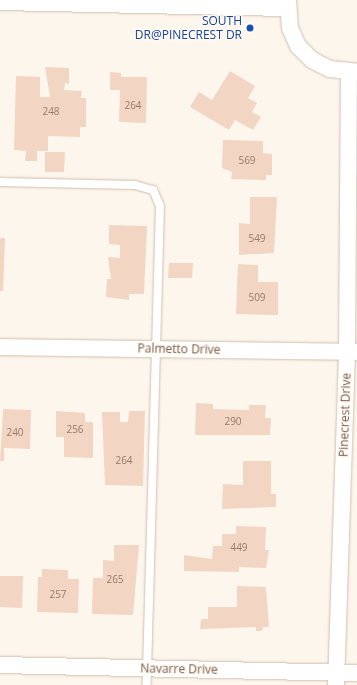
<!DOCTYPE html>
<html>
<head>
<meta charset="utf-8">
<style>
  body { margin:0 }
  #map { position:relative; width:357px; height:685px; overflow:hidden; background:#fdf6ec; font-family:"Open Sans",sans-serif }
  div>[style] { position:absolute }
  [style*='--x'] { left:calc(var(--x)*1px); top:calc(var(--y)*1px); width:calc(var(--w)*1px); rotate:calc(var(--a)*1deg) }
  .building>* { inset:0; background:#f3d5c3 }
  .roads { filter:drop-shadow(0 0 1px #d1beb0) drop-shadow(0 0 1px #d1beb0) }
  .service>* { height:8px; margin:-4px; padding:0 4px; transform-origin:4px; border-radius:4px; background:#fff }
  .minor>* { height:16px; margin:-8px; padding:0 8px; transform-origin:8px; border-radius:8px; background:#fff }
  .dots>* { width:11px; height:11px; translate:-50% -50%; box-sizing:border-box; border:2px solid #fffaf3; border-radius:50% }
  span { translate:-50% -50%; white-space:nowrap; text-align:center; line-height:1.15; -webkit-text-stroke:3px #fffaf3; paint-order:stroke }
  .number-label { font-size:10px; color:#987a6a }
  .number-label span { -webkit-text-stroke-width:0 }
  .transit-label { font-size:12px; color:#164399 }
  .right { translate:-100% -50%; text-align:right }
  .street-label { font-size:12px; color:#7a5c4d }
</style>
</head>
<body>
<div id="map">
  <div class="building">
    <i style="clip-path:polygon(45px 67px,69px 68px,69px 84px,65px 83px,64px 90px,82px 91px,81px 98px,86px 98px,86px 127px,80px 127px,80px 137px,48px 136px,48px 151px,37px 151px,37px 161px,25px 161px,26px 151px,14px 150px,16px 76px,40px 77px,40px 97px,50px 97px)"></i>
    <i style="clip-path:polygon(230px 71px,255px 86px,248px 98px,257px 103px,252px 112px,261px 117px,253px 130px,235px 120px,229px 130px,190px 107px,199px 92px,212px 100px)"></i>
    <i style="clip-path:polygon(110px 72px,121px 73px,121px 77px,147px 77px,146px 123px,119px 122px,120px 90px,110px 90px)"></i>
    <i style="clip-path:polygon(223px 140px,263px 141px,263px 153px,272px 154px,272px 175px,266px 175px,266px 180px,231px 179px,232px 172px,222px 168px)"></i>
    <i style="clip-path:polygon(45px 152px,65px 152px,64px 172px,45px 172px)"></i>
    <i style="clip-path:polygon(250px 197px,277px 197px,274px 253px,239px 255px,239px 223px,250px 224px)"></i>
    <i style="clip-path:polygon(109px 225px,147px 226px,144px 294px,129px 294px,129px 300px,106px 297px,107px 279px,111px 279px,108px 257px,120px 258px,120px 245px,109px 244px)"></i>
    <i style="clip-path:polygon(0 238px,5px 238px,3px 291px,0 291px)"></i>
    <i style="clip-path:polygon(169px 263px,193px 263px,192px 278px,168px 278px)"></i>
    <i style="clip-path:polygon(238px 264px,258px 265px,258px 282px,278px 282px,278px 315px,236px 314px)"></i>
    <i style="clip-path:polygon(196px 403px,213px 404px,213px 409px,249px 410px,249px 405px,266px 405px,265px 418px,271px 418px,270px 435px,195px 435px)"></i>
    <i style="clip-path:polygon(3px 409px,31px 410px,30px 449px,4px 448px,4px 461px,0 461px)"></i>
    <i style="clip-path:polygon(56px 411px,85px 413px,85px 422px,93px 422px,93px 458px,64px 457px,64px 437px,56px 437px)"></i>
    <i style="clip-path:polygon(129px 411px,145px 411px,143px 486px,105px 485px,102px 412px,120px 412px,120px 422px,128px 422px)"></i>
    <i style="clip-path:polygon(243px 461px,271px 461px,271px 494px,276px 494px,276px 507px,222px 509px,223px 484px,243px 485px)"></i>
    <i style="clip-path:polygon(236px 526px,266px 527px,265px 550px,269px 550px,266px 568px,239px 567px,239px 572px,184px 571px,184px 555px,212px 559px,213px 546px,222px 546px,222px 534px,236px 534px)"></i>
    <i style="clip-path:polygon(114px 545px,139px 545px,133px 615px,92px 614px,93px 578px,103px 578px,103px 560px,114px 561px)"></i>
    <i style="clip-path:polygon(42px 569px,68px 570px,68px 579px,79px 579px,78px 613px,37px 612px,38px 577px,42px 577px)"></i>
    <i style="clip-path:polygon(0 576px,23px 576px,22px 608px,0 607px)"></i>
    <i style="clip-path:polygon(237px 586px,266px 587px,269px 627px,263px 627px,262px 631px,256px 631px,256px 627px,200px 629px,201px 619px,208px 619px,208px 607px,237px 607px)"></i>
  </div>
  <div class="roads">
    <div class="service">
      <i style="--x:0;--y:182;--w:135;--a:1.3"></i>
      <i style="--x:135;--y:185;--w:19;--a:16"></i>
      <i style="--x:153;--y:190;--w:17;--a:66"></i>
      <i style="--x:160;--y:206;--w:479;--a:91.6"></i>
    </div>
    <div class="minor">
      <i style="--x:288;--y:0;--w:28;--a:86"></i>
      <i style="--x:290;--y:28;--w:20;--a:66"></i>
      <i style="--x:298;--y:46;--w:20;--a:45"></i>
      <i style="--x:312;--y:60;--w:20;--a:27"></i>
      <i style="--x:330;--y:69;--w:27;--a:6"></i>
      <i style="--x:0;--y:2;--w:287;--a:1.2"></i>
      <i style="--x:0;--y:347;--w:356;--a:0.8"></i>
      <i style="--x:0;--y:665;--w:357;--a:1.3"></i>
      <i style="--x:336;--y:685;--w:334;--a:-88.1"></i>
      <i style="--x:347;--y:351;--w:278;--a:-89.6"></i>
    </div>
  </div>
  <div class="dots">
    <i style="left:250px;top:28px;background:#1a4fb4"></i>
  </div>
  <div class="number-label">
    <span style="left:133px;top:106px">264</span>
    <span style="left:51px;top:112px">248</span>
    <span style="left:247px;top:161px">569</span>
    <span style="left:257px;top:239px">549</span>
    <span style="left:257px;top:298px">509</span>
    <span style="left:233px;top:422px">290</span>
    <span style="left:75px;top:430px">256</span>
    <span style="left:15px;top:433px">240</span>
    <span style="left:124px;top:461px">264</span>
    <span style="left:239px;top:548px">449</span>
    <span style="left:115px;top:580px">265</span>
    <span style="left:58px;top:595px">257</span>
  </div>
  <div class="transit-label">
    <span class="right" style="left:242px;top:28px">SOUTH<br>DR@PINECREST DR</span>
  </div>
  <div class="street-label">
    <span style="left:179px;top:349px;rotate:1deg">Palmetto Drive</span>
    <span style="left:345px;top:415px;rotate:-88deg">Pinecrest Drive</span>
    <span style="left:179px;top:669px;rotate:1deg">Navarre Drive</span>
  </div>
</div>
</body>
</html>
